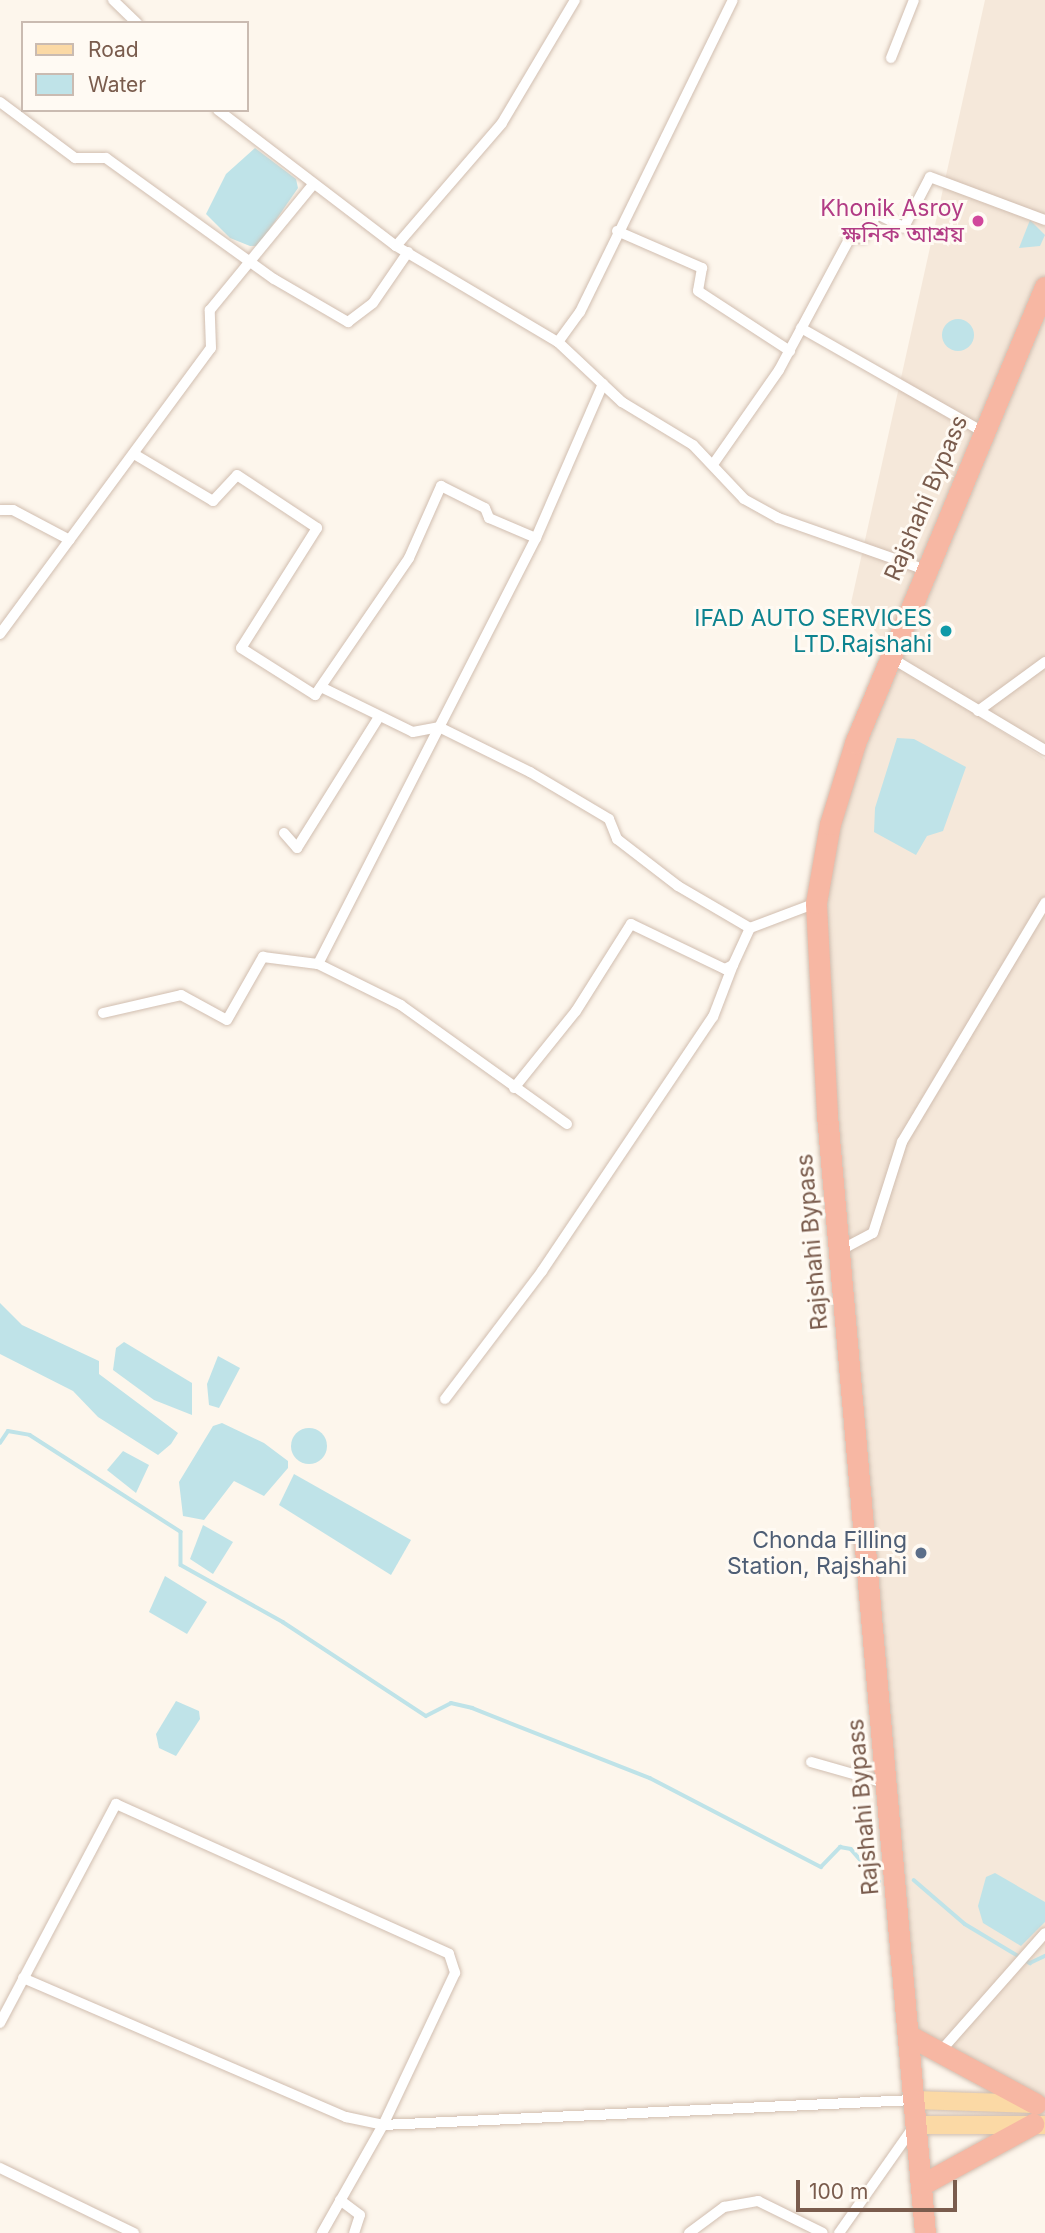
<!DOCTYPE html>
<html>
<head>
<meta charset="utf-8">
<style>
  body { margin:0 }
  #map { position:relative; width:1045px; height:2233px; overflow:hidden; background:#fdf6ec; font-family:Inter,"Noto Sans Bengali",sans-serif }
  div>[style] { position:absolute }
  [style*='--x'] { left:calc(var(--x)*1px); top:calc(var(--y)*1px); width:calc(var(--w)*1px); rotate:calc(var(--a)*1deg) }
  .residential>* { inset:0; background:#f5e8da }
  .water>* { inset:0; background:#bfe3e8 }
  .round { border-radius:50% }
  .stream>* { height:3.5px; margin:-1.75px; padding:0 1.75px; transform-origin:1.75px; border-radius:1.75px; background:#bfe3e8 }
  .roads { filter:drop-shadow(0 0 2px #d1beb0) drop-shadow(0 0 2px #d1beb0) }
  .street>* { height:10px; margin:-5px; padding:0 5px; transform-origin:5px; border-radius:5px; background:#fff }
  .primary>* { height:18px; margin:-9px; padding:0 9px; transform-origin:9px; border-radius:9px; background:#fbd9a5 }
  .highway>* { height:21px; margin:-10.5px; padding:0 10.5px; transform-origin:10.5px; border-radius:10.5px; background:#f7b7a3 }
  .dots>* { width:19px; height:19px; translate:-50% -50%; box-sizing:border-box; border:4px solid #fffaf3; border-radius:50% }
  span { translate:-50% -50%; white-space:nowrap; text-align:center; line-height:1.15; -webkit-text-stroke:6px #fffaf3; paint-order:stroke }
  .hotel-label { font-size:23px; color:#b23c85 }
  .right { translate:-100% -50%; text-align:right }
  .street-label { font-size:23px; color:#7a5c4d }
  .culture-label { font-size:23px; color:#0d838f }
  .service-label { font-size:23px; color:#4e5e75 }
  .legend { position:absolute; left:21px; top:21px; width:228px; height:91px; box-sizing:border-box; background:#fffaf3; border:2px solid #cabbb1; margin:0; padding:9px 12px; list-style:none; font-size:21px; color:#7a5c4d }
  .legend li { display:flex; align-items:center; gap:14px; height:35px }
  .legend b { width:35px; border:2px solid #cabbb1 }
  .scale { position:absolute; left:796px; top:2180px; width:161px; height:32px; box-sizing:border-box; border:4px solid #7a5c4d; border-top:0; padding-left:9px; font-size:21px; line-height:24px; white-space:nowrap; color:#7a5c4d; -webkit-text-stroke:5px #fffaf3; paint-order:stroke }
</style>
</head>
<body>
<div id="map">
  <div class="residential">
    <i style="clip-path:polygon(985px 0,1045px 0,1045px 754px,895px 654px,851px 603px)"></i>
    <i style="clip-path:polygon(889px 659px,1045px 759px,1045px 2113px,1019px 2110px,946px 2065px,911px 2034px,819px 903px,833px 825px)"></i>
  </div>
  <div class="water">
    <i style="clip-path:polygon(255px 148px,296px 179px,298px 188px,258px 246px,250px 246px,230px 238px,206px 214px,226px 174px)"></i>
    <i style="clip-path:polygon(1030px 220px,1045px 235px,1040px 246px,1019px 248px)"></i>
    <i class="round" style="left:942px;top:319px;width:32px;height:32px"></i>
    <i style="clip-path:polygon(897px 738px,914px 739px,966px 767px,943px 831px,927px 836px,916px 855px,874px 832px,875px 808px)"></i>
    <i style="clip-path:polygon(0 1303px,22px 1325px,99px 1361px,99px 1374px,178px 1433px,171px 1444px,158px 1455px,98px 1417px,73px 1391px,0 1354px)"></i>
    <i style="clip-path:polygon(124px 1342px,192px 1383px,192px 1415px,154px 1400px,113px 1370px,116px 1348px)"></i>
    <i style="clip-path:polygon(218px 1356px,240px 1368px,219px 1408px,209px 1405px,207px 1384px)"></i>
    <i style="clip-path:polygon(222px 1423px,264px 1443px,288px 1461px,288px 1468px,264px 1496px,234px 1481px,204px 1520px,183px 1516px,179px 1482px,213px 1426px)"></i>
    <i class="round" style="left:291px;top:1428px;width:36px;height:36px"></i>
    <i style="clip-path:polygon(123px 1451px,149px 1465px,136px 1493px,107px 1470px)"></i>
    <i style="clip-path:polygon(294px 1474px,411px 1540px,391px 1575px,279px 1505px)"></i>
    <i style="clip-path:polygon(203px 1525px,233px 1542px,213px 1574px,190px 1559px)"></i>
    <i style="clip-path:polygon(165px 1576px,207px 1602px,187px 1634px,149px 1612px)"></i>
    <i style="clip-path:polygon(176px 1701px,199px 1711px,200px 1719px,176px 1756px,159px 1748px,156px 1734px)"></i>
    <i style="clip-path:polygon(995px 1873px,1045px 1902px,1045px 1922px,1021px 1946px,983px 1923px,978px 1906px,986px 1877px)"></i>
  </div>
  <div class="stream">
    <i style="--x:0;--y:1443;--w:14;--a:-56"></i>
    <i style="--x:8;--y:1431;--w:22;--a:10"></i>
    <i style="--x:30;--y:1435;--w:179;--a:32.7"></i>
    <i style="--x:181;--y:1532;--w:33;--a:90"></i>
    <i style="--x:181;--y:1565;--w:117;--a:29.2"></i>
    <i style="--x:283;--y:1622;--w:171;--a:33.3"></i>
    <i style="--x:426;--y:1716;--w:28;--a:-27"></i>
    <i style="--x:451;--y:1703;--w:22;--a:13"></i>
    <i style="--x:472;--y:1708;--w:191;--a:21.5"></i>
    <i style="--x:650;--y:1778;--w:193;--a:27.5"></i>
    <i style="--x:821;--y:1867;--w:28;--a:-46"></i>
    <i style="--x:840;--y:1847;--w:11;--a:10"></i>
    <i style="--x:851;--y:1849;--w:43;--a:48.8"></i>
    <i style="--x:914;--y:1880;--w:67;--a:40.8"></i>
    <i style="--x:965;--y:1924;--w:76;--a:31"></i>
    <i style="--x:1030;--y:1963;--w:17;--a:-25"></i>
  </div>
  <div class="roads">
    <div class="street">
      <i style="--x:113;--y:0;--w:33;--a:44"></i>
      <i style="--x:891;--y:58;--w:62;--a:-68.4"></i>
      <i style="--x:0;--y:102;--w:94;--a:36.7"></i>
      <i style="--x:75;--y:158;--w:31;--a:0"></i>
      <i style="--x:106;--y:158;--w:207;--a:35.8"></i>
      <i style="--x:274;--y:279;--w:86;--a:30.2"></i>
      <i style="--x:348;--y:322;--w:31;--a:-37"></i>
      <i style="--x:373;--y:303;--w:62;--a:-55.5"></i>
      <i style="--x:218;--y:110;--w:224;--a:37.4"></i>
      <i style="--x:396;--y:246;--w:188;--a:30.7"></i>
      <i style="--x:558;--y:342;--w:88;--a:43.2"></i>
      <i style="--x:622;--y:402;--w:83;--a:31.2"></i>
      <i style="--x:693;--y:445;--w:74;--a:46.6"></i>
      <i style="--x:744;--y:499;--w:39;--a:29"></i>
      <i style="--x:778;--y:518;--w:154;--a:19.4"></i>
      <i style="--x:617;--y:231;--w:93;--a:23.5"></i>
      <i style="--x:702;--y:268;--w:23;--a:100"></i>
      <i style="--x:698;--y:291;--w:110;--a:33.1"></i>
      <i style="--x:396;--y:246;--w:162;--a:-49.2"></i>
      <i style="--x:502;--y:123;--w:143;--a:-59.3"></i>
      <i style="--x:801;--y:328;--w:210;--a:29.7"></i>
      <i style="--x:558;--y:342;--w:37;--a:-54"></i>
      <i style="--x:580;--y:312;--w:347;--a:-63.9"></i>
      <i style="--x:134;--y:454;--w:92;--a:30.7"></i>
      <i style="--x:213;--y:501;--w:35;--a:-47"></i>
      <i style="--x:237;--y:475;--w:96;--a:33.5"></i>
      <i style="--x:317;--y:528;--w:142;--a:122.3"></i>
      <i style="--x:241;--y:648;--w:88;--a:32.4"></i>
      <i style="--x:315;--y:695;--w:166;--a:-55.5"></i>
      <i style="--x:409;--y:558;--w:79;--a:-66"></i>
      <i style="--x:441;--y:486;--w:49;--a:26.6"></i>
      <i style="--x:485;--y:508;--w:11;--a:68"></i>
      <i style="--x:489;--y:518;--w:51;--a:23.1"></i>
      <i style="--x:714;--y:463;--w:113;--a:-55"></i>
      <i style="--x:779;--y:370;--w:152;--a:-61.8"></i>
      <i style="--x:851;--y:236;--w:12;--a:9"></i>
      <i style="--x:863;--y:238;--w:28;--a:-60"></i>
      <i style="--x:877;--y:214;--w:30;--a:26"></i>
      <i style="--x:904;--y:227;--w:56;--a:-62.5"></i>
      <i style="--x:930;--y:177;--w:123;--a:20.5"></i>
      <i style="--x:0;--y:510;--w:13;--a:0"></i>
      <i style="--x:13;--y:510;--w:64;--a:27.8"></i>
      <i style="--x:0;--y:634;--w:355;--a:-53.6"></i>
      <i style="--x:211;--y:348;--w:38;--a:-92"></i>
      <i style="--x:210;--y:310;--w:161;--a:-50.6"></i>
      <i style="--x:888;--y:656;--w:183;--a:30.9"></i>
      <i style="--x:321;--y:687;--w:102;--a:26.1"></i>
      <i style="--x:413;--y:732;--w:26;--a:-11"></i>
      <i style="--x:439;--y:727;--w:102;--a:26.3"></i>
      <i style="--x:530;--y:772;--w:92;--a:30.7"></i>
      <i style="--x:609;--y:819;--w:22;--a:68"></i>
      <i style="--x:617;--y:839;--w:77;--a:37.6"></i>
      <i style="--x:678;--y:886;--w:83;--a:30.3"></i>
      <i style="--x:750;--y:928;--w:71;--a:-20.7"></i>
      <i style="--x:978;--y:711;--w:83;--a:-36.2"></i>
      <i style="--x:284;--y:833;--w:20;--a:49"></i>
      <i style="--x:297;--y:848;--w:155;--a:-58"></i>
      <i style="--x:103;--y:1013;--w:80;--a:-13"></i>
      <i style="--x:181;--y:995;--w:52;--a:28.5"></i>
      <i style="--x:227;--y:1020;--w:73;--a:-60.3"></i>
      <i style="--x:263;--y:957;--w:55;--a:7.3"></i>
      <i style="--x:514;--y:1088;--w:99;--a:-51.2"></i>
      <i style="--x:576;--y:1011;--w:103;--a:-57.7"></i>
      <i style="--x:631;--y:924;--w:104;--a:25.6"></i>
      <i style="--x:725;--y:969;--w:9;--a:-27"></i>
      <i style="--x:733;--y:965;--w:41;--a:-65.3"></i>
      <i style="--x:567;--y:1124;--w:204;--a:-144.4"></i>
      <i style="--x:401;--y:1005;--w:93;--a:-153.7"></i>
      <i style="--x:318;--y:964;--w:479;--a:-62.9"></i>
      <i style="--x:536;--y:538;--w:168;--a:-66.5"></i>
      <i style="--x:839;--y:1251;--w:38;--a:-28"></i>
      <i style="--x:873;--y:1233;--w:96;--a:-72.3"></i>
      <i style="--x:902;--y:1142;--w:279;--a:-59.1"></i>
      <i style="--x:445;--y:1399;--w:161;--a:-52.8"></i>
      <i style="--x:542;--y:1271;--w:306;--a:-56.1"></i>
      <i style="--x:713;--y:1017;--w:56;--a:-69"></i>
      <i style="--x:811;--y:1762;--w:80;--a:15.9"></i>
      <i style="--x:23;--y:1978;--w:352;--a:23.3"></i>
      <i style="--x:346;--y:2117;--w:38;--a:12"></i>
      <i style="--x:383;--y:2125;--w:124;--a:119.5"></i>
      <i style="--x:0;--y:2023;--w:248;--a:-62.1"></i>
      <i style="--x:116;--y:1804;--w:365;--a:24.2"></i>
      <i style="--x:449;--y:1954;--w:20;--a:72"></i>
      <i style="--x:455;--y:1973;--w:168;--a:115.3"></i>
      <i style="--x:383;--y:2125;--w:532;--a:-2.7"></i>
      <i style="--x:939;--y:2053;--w:160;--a:-48.5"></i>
      <i style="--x:0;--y:2168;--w:149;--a:25.9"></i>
      <i style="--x:340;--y:2200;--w:25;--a:37"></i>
      <i style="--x:360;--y:2215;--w:19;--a:108"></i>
      <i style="--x:689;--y:2233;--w:44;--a:-36.6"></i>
      <i style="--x:724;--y:2207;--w:35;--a:-10"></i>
      <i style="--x:758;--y:2201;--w:72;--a:26.2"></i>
      <i style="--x:839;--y:2233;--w:132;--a:-54.9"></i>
    </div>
    <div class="primary">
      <i style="--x:914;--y:2100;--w:122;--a:1.9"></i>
      <i style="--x:915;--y:2125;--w:130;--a:0"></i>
    </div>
    <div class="highway">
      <i style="--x:908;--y:2035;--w:145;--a:28.3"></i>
      <i style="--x:921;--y:2185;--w:128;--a:-28.6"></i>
      <i style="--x:925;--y:2233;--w:1123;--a:-95.01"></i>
      <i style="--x:827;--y:1114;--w:211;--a:-93"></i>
      <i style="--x:816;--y:903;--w:80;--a:-80"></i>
      <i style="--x:830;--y:824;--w:85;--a:-72.8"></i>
      <i style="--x:855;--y:743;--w:494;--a:-67.4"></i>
    </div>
  </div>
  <div class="dots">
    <i style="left:978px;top:221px;background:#d1479c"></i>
    <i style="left:946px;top:631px;background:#0f9aa8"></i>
    <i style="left:921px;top:1553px;background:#5c6f8a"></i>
  </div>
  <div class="hotel-label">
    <span class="right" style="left:964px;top:221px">Khonik Asroy<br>ক্ষনিক আশ্রয়</span>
  </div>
  <div class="street-label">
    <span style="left:926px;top:498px;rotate:-67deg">Rajshahi Bypass</span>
    <span style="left:812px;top:1242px;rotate:-95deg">Rajshahi Bypass</span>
    <span style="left:863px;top:1807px;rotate:-95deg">Rajshahi Bypass</span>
  </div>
  <div class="culture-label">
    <span class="right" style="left:932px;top:631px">IFAD AUTO SERVICES<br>LTD.Rajshahi</span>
  </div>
  <div class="service-label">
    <span class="right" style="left:907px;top:1553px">Chonda Filling<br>Station, Rajshahi</span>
  </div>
  <ul class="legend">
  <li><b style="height:9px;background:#fbd9a5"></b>Road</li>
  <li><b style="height:19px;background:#bfe3e8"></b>Water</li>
  </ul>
  <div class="scale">100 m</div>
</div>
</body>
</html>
